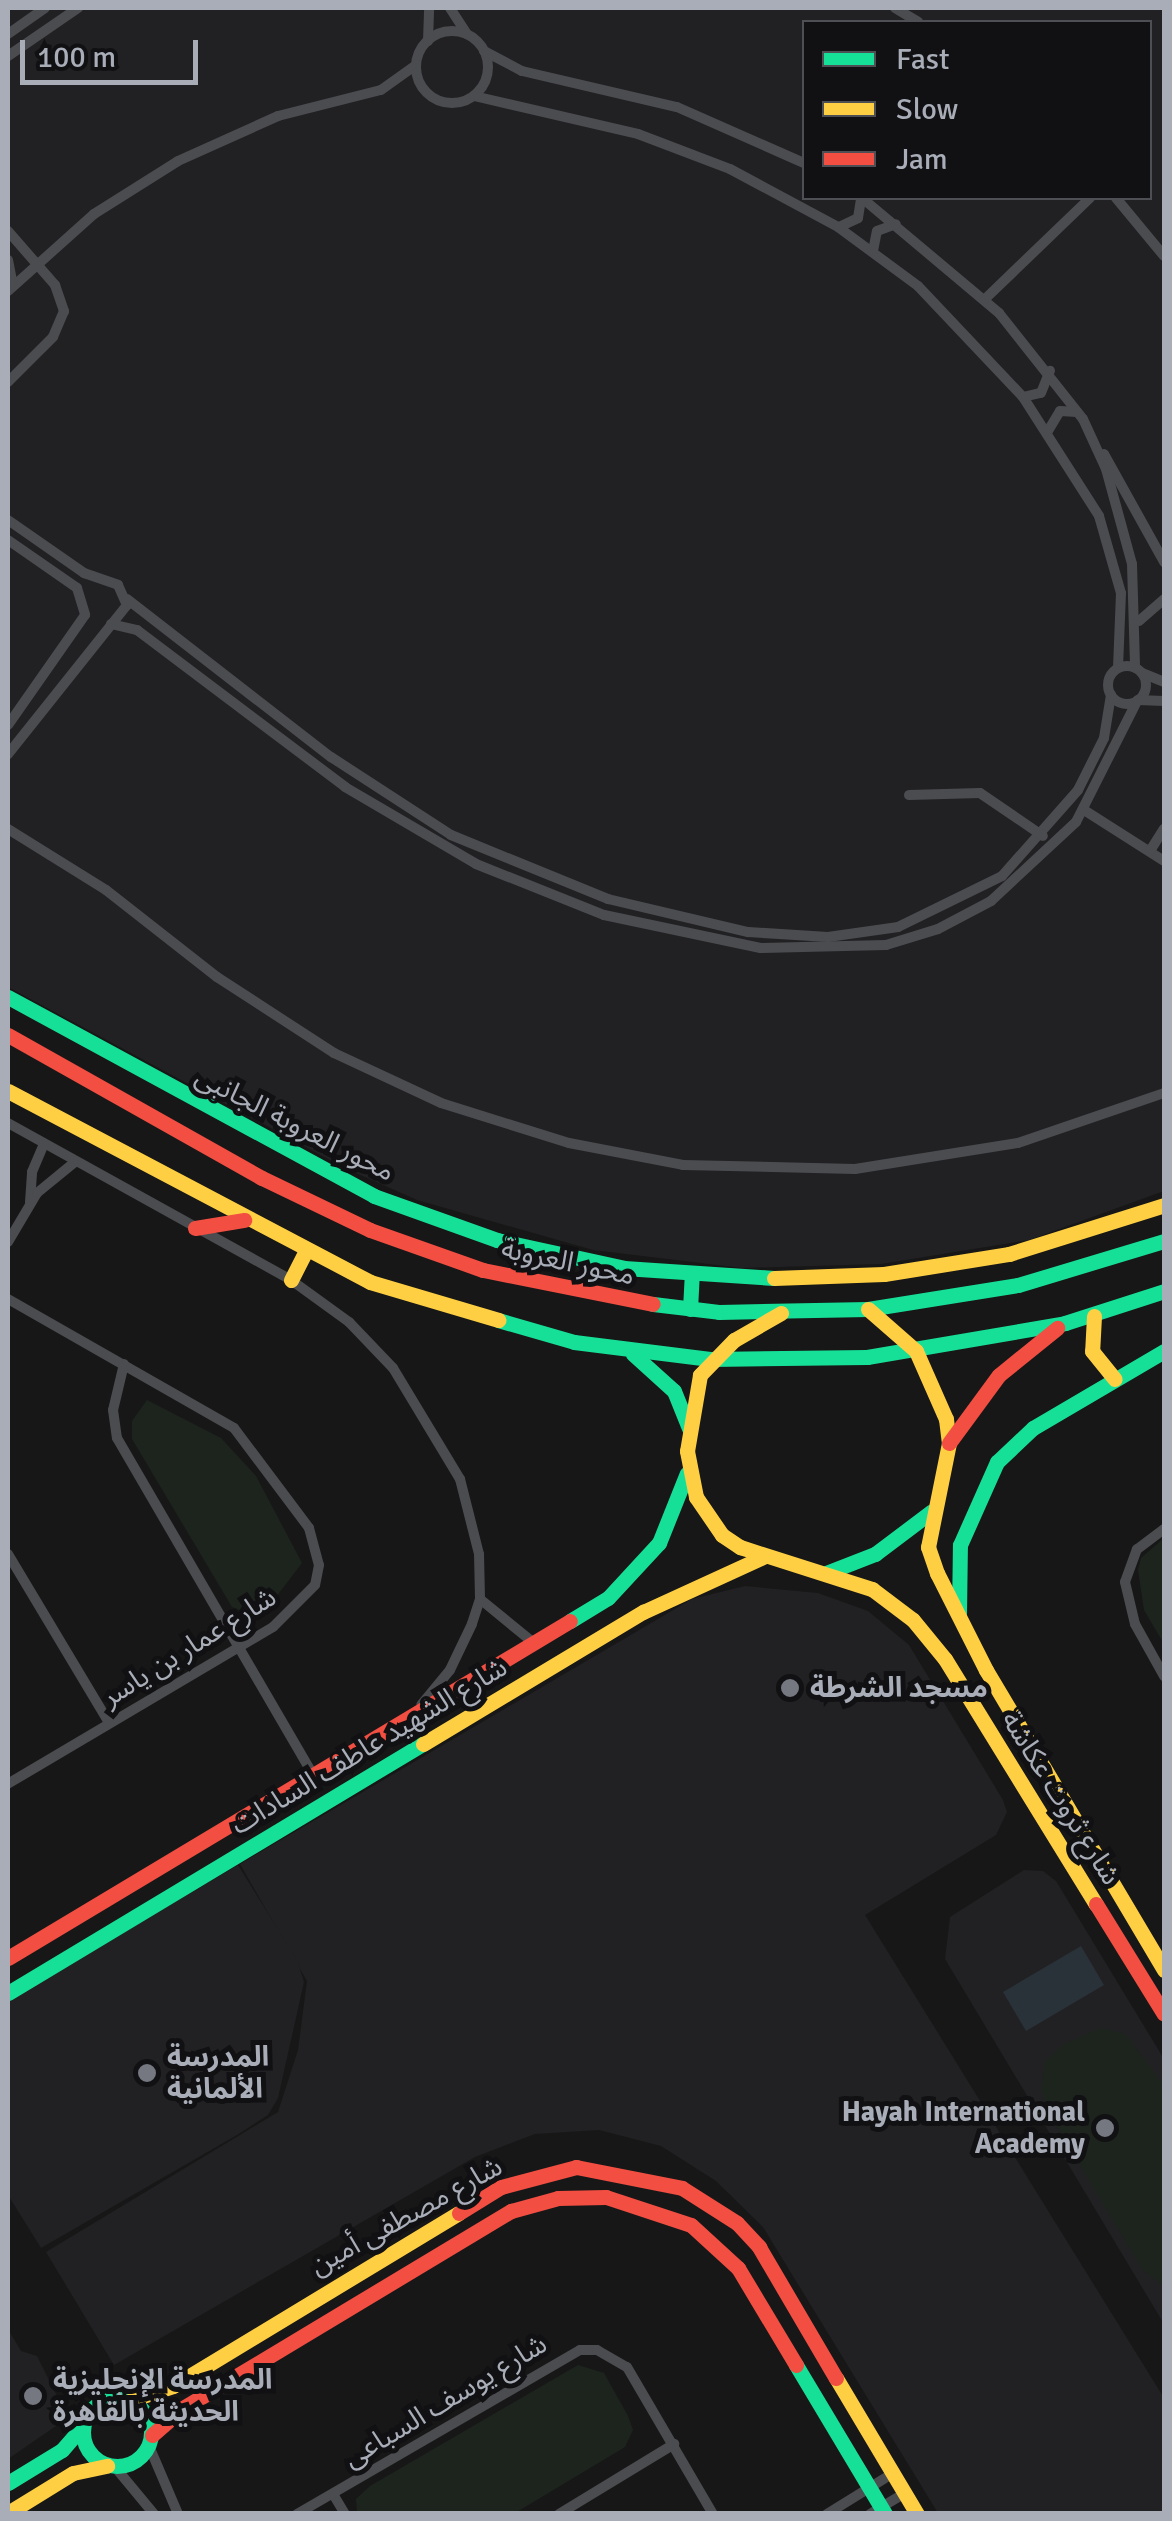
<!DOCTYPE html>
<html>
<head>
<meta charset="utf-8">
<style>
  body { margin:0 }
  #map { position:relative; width:1172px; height:2521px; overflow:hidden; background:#171717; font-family:Signika,"Noto Sans Arabic",sans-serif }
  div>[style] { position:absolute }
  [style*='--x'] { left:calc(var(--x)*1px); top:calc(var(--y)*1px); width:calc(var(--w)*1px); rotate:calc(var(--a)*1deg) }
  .built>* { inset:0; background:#212123 }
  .green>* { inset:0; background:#1d241e }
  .water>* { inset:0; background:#2a3239 }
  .street>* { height:10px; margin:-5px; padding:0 5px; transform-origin:5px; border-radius:5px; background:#4b4c50 }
  .street>.ring { margin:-5px; padding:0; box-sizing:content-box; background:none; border:10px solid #4b4c50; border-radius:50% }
  .fast>* { height:15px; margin:-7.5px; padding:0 7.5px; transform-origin:7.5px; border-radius:7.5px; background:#16e098 }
  .fast>.ring { margin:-7.5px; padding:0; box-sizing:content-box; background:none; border:15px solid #16e098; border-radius:50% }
  .slow>* { height:15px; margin:-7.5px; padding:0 7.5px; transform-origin:7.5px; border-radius:7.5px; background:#ffcf43 }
  .jam>* { height:15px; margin:-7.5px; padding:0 7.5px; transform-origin:7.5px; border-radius:7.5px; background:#f24e42 }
  .dots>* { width:28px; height:28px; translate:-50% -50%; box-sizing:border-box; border:5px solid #111113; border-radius:50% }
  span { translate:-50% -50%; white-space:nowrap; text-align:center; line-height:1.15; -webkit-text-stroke:10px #111113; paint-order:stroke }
  .street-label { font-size:28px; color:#a8adb8 }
  .poi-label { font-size:28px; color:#a8adb8; font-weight:700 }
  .left { translate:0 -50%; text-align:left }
  .right { translate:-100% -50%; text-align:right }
  .frame { position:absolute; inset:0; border:10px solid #a8adb8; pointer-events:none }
  .legend { position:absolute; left:802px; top:20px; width:350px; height:180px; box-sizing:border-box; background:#111113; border:2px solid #4d4f55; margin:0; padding:12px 18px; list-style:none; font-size:30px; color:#a8adb8 }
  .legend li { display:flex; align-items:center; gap:20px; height:50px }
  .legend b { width:50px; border:2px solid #4d4f55 }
  .scale { position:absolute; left:20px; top:40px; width:178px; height:45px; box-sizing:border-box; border:5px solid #a8adb8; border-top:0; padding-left:12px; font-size:30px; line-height:35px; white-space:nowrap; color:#a8adb8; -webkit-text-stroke:8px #111113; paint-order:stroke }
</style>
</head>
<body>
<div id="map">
  <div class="built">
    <i style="clip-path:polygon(evenodd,8px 8px,1164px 8px,1164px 1191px,1029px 1240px,881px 1264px,742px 1268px,593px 1250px,417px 1200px,345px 1168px,8px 987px,8px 8px,804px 22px,1150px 22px,1150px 198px,804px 198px,804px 22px)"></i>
    <i style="clip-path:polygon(745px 1586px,818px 1593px,868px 1611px,909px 1645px,1003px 1800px,1007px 1812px,996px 1835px,865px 1915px,1164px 2398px,1164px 2513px,938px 2513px,763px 2227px,716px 2181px,661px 2146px,599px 2130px,535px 2134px,475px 2157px,114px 2365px,46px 2252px,278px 2112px,298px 2050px,307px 1981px,240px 1864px,692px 1599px)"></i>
    <i style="clip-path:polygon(238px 1865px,297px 1960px,304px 1982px,278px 2098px,268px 2115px,237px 2135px,41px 2248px,8px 2195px,8px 2001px)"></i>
    <i style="clip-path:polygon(1024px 1870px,1043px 1871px,1056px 1881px,1164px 2059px,1164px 2324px,945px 1959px,950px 1917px)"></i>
    <i style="clip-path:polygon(8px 2329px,21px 2351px,37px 2356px,60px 2402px,56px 2426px,8px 2459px)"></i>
  </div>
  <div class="green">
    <i style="clip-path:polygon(147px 1400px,221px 1438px,256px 1476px,302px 1563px,276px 1597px,244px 1612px,232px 1607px,132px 1439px,132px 1421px)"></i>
    <i style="clip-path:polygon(1164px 1538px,1164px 1644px,1144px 1610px,1138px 1570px,1141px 1558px)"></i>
    <i style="clip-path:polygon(1101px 2028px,1125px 2034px,1164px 2085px,1164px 2287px,1142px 2269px,1047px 2110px,1041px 2089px,1045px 2062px,1062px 2045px)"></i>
    <i style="clip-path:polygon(578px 2365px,604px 2373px,628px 2416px,633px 2430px,625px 2447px,515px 2513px,357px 2513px,356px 2499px,370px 2486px)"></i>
  </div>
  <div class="water">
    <i style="clip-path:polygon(1081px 1946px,1104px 1985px,1026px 2031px,1003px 1992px)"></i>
  </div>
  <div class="street">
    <i style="--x:450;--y:8;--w:31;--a:57"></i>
    <i style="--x:895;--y:8;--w:27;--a:31"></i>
    <i class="ring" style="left:416px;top:31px;width:62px;height:62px"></i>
    <i style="--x:8;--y:34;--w:45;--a:-35.1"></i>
    <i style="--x:428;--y:41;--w:33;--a:-88"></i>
    <i style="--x:484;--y:51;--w:43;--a:27.8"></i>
    <i style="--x:522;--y:71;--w:159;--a:13.1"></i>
    <i style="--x:677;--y:107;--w:139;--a:23.8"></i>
    <i style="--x:8;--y:56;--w:85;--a:-34.4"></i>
    <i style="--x:474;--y:96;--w:168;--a:13"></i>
    <i style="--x:638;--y:134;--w:98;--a:20.8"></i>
    <i style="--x:730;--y:169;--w:123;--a:28.2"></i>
    <i style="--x:838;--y:227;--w:99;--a:36.4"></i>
    <i style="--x:918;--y:286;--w:153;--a:46.6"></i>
    <i style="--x:1023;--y:397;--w:141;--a:57.4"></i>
    <i style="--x:1099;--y:516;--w:80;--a:74.1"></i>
    <i style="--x:1121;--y:593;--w:75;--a:92.3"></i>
    <i style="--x:862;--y:198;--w:179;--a:40"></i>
    <i style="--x:999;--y:313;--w:135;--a:51.6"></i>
    <i style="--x:1083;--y:419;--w:55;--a:65.3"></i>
    <i style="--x:1106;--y:469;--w:98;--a:74.7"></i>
    <i style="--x:1132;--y:564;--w:104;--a:88.3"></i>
    <i style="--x:1116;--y:198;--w:75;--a:50.4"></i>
    <i style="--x:839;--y:227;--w:21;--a:-25"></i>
    <i style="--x:858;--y:218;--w:20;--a:-81"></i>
    <i style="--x:8;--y:231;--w:72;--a:49"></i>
    <i style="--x:55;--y:285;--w:28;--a:71"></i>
    <i style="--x:64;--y:311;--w:28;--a:113"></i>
    <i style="--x:53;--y:337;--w:64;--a:135"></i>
    <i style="--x:873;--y:251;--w:20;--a:-79"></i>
    <i style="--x:877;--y:231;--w:20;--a:-20"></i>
    <i style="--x:8;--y:260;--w:26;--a:79"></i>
    <i style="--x:8;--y:291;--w:115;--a:-41.8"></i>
    <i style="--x:94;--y:214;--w:99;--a:-32.2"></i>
    <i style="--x:178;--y:161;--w:110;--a:-24.2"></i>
    <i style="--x:278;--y:116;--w:106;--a:-14.2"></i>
    <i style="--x:381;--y:90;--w:43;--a:-35.5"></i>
    <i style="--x:985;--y:299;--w:146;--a:-43.9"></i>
    <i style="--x:1023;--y:397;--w:18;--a:-13"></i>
    <i style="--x:1041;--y:393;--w:24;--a:-68"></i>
    <i style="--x:1048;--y:431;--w:23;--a:-59"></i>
    <i style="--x:1060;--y:411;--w:17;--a:3"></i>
    <i style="--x:1104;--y:454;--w:124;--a:60.9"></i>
    <i style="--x:8;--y:520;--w:93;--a:34.9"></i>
    <i style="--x:84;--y:573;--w:36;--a:19"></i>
    <i style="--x:118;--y:585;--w:22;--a:66"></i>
    <i style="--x:127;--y:605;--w:191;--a:128.6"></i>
    <i style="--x:8;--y:540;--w:84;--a:34.8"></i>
    <i style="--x:77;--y:588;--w:28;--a:73"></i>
    <i style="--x:85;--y:615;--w:134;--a:125"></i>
    <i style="--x:127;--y:599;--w:258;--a:37.8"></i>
    <i style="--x:331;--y:757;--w:143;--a:33"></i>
    <i style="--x:451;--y:835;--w:170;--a:22.2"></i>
    <i style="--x:608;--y:899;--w:144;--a:13.3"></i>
    <i style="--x:748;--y:932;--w:80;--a:3.6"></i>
    <i style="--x:828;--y:937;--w:71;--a:-8.1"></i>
    <i style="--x:898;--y:927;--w:116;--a:-26.1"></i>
    <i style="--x:1002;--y:876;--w:115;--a:-48.5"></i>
    <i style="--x:1078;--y:790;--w:58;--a:-63.4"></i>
    <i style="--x:1104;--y:738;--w:44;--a:-80.8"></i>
    <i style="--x:1139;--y:621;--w:33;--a:-41"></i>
    <i style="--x:111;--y:624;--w:27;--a:13"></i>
    <i style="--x:137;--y:630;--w:261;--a:37"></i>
    <i style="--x:345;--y:787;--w:152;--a:30.4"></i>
    <i style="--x:476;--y:864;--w:138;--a:21.7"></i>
    <i style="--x:604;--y:915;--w:160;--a:11.9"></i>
    <i style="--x:761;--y:948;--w:125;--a:-1.4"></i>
    <i style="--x:886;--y:945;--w:54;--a:-17.1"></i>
    <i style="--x:938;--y:929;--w:60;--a:-27.8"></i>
    <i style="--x:991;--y:901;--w:116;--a:-42.9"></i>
    <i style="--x:1076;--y:822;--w:136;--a:-63.2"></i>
    <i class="ring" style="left:1108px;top:666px;width:28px;height:28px"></i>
    <i style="--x:1142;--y:673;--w:24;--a:22"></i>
    <i style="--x:1138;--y:700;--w:26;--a:2"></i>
    <i style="--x:909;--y:795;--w:71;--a:-1.6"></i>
    <i style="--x:980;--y:793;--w:76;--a:34.3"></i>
    <i style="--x:1084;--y:810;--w:95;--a:32.5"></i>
    <i style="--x:8;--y:829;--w:115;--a:31.9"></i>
    <i style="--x:106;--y:890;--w:141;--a:38.1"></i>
    <i style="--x:217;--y:977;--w:140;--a:33"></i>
    <i style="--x:334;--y:1053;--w:118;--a:25"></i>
    <i style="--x:441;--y:1103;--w:134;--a:17.4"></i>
    <i style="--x:569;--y:1143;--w:116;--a:10.9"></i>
    <i style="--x:683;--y:1165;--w:172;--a:1.3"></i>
    <i style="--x:855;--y:1169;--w:165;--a:-9.1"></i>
    <i style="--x:1018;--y:1143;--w:154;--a:-18.9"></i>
    <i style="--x:1150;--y:851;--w:26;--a:-58"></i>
    <i style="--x:8;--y:1123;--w:324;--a:29"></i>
    <i style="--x:291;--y:1280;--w:72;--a:35.9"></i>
    <i style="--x:349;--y:1322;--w:64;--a:46.3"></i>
    <i style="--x:393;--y:1368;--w:130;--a:58.9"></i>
    <i style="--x:460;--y:1479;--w:77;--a:75.8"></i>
    <i style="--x:479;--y:1554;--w:45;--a:88.7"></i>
    <i style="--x:480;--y:1599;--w:26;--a:108"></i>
    <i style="--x:472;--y:1624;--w:51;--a:115.6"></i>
    <i style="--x:450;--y:1670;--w:45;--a:129.6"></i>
    <i style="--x:30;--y:1202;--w:30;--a:-86"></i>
    <i style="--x:32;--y:1172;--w:30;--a:-67"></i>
    <i style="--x:8;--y:1242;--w:57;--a:-59.4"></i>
    <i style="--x:37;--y:1193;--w:50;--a:-39.4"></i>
    <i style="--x:8;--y:1299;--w:260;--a:29.7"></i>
    <i style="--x:234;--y:1428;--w:125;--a:53.1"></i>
    <i style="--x:309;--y:1528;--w:38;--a:75"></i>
    <i style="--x:319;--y:1565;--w:20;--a:101"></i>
    <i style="--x:315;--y:1585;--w:59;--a:135"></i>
    <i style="--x:273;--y:1627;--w:308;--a:149.4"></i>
    <i style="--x:124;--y:1364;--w:47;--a:103.4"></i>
    <i style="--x:113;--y:1410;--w:28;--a:82"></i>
    <i style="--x:117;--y:1438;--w:392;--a:59.8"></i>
    <i style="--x:1164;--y:1529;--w:34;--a:143"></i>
    <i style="--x:1137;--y:1549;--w:35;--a:110"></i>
    <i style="--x:1125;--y:1582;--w:43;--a:76.6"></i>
    <i style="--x:1135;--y:1624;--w:60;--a:60.9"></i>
    <i style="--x:8;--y:1554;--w:197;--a:59.1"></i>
    <i style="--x:480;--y:1599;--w:71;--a:39.3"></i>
    <i style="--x:149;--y:2446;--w:74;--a:66.9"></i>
    <i style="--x:115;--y:2467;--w:61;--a:50.3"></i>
    <i style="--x:333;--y:2494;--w:23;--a:59"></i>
    <i style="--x:297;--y:2514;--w:327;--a:-30.1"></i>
    <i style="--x:580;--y:2350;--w:17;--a:0"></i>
    <i style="--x:597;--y:2350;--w:34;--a:30"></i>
    <i style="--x:627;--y:2367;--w:170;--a:59.7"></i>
    <i style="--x:559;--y:2514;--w:135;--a:-31.3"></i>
    <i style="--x:827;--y:2514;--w:78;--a:-31.8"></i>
    <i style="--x:870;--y:2514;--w:41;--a:-31"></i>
  </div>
  <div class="fast">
    <i style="--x:8;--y:997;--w:417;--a:28.5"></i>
    <i style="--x:374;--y:1196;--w:131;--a:19.7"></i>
    <i style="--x:497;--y:1240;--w:130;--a:12.4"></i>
    <i style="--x:624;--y:1268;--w:150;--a:3.8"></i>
    <i style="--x:653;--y:1304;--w:66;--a:6.9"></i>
    <i style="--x:719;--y:1312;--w:149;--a:-1.2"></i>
    <i style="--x:868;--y:1309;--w:152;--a:-9.1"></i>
    <i style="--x:1018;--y:1285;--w:152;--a:-16.8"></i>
    <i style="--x:690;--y:1309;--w:33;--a:-87"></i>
    <i style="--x:498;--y:1320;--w:79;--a:16.1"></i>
    <i style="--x:574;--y:1342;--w:137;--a:7.1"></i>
    <i style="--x:710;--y:1359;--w:157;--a:-0.7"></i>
    <i style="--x:867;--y:1357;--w:201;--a:-9.7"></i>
    <i style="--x:1065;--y:1323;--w:104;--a:-17.9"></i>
    <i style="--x:633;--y:1354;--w:55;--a:42.1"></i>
    <i style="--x:674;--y:1391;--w:40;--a:68"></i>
    <i style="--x:826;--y:1573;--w:53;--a:-21.2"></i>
    <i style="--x:875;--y:1554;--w:71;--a:-37"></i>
    <i style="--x:959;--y:1613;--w:68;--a:-89.2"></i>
    <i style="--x:960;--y:1545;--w:91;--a:-66"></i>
    <i style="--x:997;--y:1462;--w:50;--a:-43.4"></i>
    <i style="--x:1033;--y:1428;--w:152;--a:-30.4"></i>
    <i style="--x:570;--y:1621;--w:44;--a:-31.2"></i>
    <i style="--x:608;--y:1598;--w:75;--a:-47.2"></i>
    <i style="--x:659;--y:1543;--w:75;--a:-68.2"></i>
    <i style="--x:8;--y:1993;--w:484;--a:-31"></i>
    <i style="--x:796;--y:2365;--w:174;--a:59.1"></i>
    <i class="ring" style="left:83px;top:2398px;width:53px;height:53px"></i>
    <i style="--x:8;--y:2483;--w:63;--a:-31.4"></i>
    <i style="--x:62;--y:2450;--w:32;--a:-49"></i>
  </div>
  <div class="slow">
    <i style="--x:8;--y:1091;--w:409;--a:27.8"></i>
    <i style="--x:370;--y:1282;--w:134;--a:16.5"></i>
    <i style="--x:774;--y:1278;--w:110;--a:-2.1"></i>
    <i style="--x:884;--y:1274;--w:127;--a:-9.1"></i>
    <i style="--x:1009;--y:1254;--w:163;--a:-17.5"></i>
    <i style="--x:291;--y:1280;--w:30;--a:-63"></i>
    <i style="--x:868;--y:1309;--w:64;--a:41.2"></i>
    <i style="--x:916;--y:1351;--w:74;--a:66.2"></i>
    <i style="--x:946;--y:1419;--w:24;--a:83"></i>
    <i style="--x:949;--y:1443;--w:106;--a:101.4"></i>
    <i style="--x:928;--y:1547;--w:28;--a:71"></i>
    <i style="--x:937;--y:1573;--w:109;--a:63.2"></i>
    <i style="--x:986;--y:1670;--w:349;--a:59.3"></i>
    <i style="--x:781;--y:1313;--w:54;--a:150.1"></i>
    <i style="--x:734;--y:1340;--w:49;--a:134.2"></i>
    <i style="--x:700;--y:1375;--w:77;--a:99.7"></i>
    <i style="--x:687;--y:1451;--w:47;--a:78.9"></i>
    <i style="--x:696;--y:1497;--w:46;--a:55.6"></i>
    <i style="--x:722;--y:1535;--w:22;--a:34"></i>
    <i style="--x:740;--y:1547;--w:139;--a:17.7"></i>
    <i style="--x:872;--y:1589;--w:51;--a:37.1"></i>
    <i style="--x:913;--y:1620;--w:50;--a:50.6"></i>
    <i style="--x:945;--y:1659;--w:288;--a:58.4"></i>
    <i style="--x:1094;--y:1316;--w:35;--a:93"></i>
    <i style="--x:1092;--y:1351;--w:36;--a:51"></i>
    <i style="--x:423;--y:1744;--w:257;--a:-31"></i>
    <i style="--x:643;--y:1612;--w:132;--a:-24.6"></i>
    <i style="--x:836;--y:2378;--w:158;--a:59.2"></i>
    <i style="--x:131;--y:2400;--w:44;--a:-18.4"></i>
    <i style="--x:173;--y:2386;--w:334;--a:-31.2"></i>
    <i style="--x:8;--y:2513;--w:76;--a:-31.6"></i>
    <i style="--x:73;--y:2473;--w:35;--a:-12"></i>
  </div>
  <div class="jam">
    <i style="--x:8;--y:1035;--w:291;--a:29.4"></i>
    <i style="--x:262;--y:1178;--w:120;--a:25.7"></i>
    <i style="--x:370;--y:1230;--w:120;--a:19.5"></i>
    <i style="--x:483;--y:1270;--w:173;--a:11.3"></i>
    <i style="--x:195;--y:1228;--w:50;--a:-9.3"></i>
    <i style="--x:949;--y:1443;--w:84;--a:-53.7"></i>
    <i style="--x:999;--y:1375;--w:75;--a:-39"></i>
    <i style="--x:1096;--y:1904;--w:129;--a:58.3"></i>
    <i style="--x:8;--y:1958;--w:655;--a:-30.95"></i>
    <i style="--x:459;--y:2213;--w:49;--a:-31.8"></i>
    <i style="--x:501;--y:2187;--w:78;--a:-14.9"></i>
    <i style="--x:576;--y:2167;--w:108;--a:11.2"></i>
    <i style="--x:682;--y:2188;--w:65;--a:32.5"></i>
    <i style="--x:737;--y:2223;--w:33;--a:47"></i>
    <i style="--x:759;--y:2247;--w:152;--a:59.6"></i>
    <i style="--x:152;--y:2435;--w:41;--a:-41.1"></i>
    <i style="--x:183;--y:2408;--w:383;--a:-31"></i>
    <i style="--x:511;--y:2211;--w:49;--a:-15.5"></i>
    <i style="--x:558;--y:2198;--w:48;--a:-1.2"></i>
    <i style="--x:606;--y:2197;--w:89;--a:18.2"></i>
    <i style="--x:691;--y:2225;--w:64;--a:42.5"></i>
    <i style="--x:738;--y:2268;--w:113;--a:59.1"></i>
  </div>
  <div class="dots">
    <i style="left:790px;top:1688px;background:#757880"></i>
    <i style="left:147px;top:2073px;background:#757880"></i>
    <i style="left:1105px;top:2128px;background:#757880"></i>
    <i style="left:33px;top:2396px;background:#757880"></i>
  </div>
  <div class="street-label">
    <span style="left:295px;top:1124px;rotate:27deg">محور العروبة الجانبى</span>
    <span style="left:568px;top:1262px;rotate:12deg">محور العروبة</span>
    <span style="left:189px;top:1647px;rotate:-32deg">شارع عمار بن ياسر</span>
    <span style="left:369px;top:1746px;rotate:-31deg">شارع الشهيد عاطف السادات</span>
    <span style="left:1061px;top:1798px;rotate:58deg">شارع ثروت عكاشة</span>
    <span style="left:406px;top:2216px;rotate:-29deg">شارع مصطفى أمين</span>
    <span style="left:445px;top:2401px;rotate:-31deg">شارع يوسف السباعى</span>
  </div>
  <div class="poi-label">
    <span class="left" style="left:810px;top:1688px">مسجد الشرطة</span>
    <span class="left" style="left:167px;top:2073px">المدرسة<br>الألمانية</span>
    <span class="right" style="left:1085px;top:2128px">Hayah International<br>Academy</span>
    <span class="left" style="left:53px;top:2396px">المدرسة الإنجليزية<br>الحديثة بالقاهرة</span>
  </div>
  <div class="frame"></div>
  <ul class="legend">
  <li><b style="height:12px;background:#16e098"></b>Fast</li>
  <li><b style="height:12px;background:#ffcf43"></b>Slow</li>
  <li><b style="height:12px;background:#f24e42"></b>Jam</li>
  </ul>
  <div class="scale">100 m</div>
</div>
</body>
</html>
